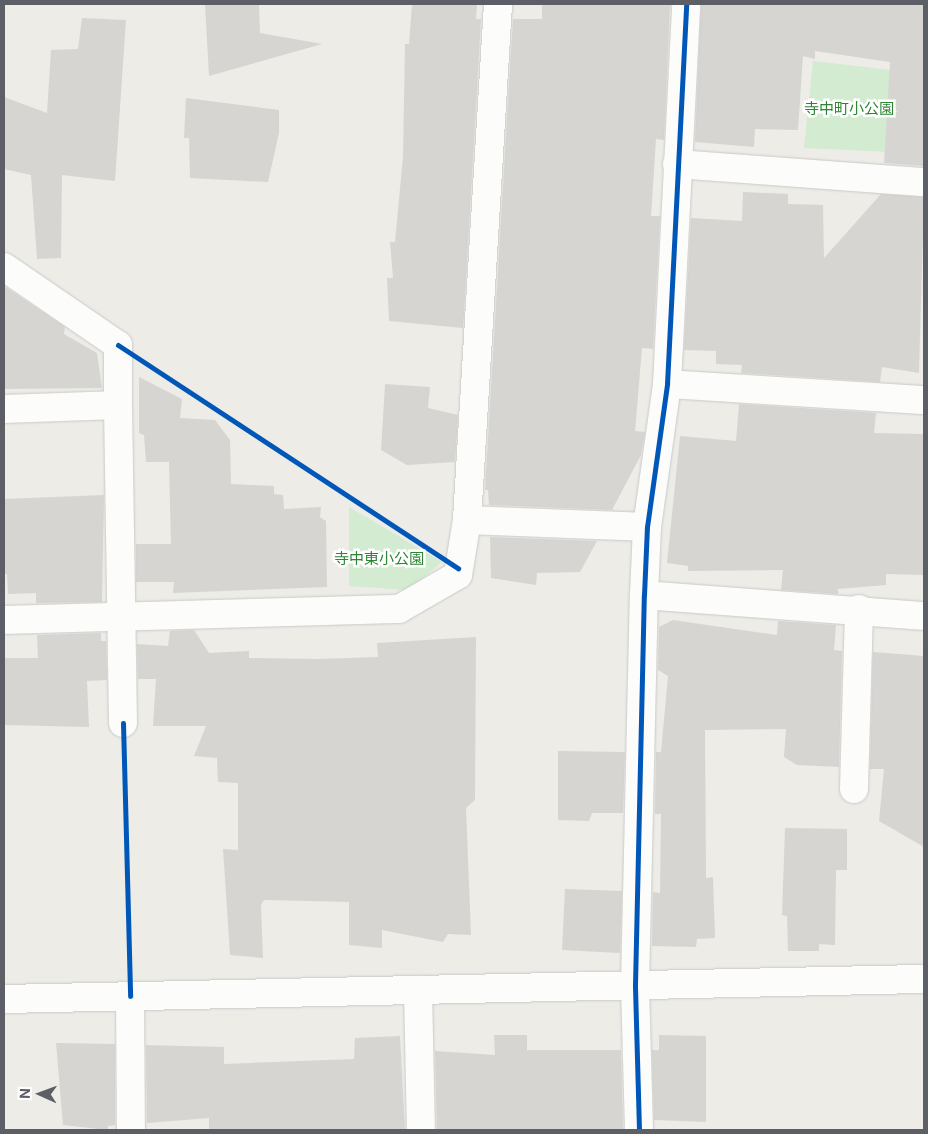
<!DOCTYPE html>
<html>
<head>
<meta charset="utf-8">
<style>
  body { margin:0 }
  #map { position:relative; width:928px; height:1134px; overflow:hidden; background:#edece7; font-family:Inter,"Noto Sans JP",sans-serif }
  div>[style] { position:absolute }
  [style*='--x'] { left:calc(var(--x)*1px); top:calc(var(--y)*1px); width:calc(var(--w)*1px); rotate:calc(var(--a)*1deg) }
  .green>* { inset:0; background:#d3ebd1 }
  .building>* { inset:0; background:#d6d5d2 }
  .roads { filter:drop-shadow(0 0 1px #c9c9c8) drop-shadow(0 0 1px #c9c9c8) }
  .street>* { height:28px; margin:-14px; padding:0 14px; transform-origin:14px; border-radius:14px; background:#fcfcfb }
  .secondary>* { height:28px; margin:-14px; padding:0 14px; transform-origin:14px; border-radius:14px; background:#fcfcfb }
  .cycleway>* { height:5px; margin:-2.5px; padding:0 2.5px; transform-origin:2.5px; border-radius:2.5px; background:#0057b8 }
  span { translate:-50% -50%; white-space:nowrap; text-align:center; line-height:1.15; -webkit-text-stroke:5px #fff; paint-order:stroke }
  .park-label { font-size:15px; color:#2b8531 }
  .frame { position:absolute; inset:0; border:5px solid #5c6066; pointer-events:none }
  .north { position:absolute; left:15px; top:1069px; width:50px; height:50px; -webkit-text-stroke:4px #fff; paint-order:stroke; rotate:272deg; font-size:14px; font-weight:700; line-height:20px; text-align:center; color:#5c6066 }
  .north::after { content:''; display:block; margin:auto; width:18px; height:22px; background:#5c6066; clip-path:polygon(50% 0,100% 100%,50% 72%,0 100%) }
</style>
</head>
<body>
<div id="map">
  <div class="green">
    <i style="clip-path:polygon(813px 61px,891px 70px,890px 152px,804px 148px)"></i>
    <i style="clip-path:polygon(349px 507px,442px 562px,408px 590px,349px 586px)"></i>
  </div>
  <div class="building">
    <i style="clip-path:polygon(205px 4px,259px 4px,260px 33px,322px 44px,209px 76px)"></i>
    <i style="clip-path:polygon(412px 4px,477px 4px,476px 19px,481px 19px,463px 328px,389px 321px,387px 278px,393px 278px,390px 242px,395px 242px,403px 156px,405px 44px,409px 44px)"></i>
    <i style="clip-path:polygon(542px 4px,670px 4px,664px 140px,656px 139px,651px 216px,660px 216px,653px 349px,642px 348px,635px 431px,645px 432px,641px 455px,612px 510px,489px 505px,488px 490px,485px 490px,513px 19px,542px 19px)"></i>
    <i style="clip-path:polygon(701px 4px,924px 4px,924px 166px,884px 163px,890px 62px,815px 51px,815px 59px,803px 56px,798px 130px,755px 129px,754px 147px,695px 142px)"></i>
    <i style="clip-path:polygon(82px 18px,126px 20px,115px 181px,62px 175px,61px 258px,37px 259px,31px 175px,4px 169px,4px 97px,47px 113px,51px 50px,78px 49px)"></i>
    <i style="clip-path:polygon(186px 98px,279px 110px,279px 133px,268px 182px,190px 178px,189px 138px,184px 138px)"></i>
    <i style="clip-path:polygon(743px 192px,788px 194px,788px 204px,823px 205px,824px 258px,881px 194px,924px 197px,919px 373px,882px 367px,880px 382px,741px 373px,742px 365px,716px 364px,716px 351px,684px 350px,691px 218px,742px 221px)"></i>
    <i style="clip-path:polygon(4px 286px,65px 327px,64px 334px,97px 353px,102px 388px,4px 389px)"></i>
    <i style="clip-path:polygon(139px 377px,182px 399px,180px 418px,215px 420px,230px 440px,231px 484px,274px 486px,274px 494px,283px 495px,284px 509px,321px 507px,320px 517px,326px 521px,327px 587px,173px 593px,174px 582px,136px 582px,136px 544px,171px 544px,169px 462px,146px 462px,144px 435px,139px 433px)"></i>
    <i style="clip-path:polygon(385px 384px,430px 387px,428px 408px,458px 415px,455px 462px,407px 465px,381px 450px)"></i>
    <i style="clip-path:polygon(739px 404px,876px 413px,874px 433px,924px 434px,924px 575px,886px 574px,886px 585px,838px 589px,838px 594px,781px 590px,783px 570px,688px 571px,688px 566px,667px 563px,680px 436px,736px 441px)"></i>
    <i style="clip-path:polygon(104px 495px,102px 602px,36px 603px,36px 593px,8px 594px,7px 574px,4px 574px,4px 499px)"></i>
    <i style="clip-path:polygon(490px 537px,597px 541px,580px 572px,537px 573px,536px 585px,491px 578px)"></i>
    <i style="clip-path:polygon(673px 620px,777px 635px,778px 621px,836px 625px,834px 650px,842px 651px,839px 767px,797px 765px,784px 757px,786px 729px,705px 730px,706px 878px,713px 877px,715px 938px,697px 939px,696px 947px,652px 946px,653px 892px,660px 893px,661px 814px,655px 814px,656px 752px,661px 752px,668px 676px,658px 670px,659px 627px)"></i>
    <i style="clip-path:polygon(194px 630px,209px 653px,249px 651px,249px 658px,318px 659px,378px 657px,377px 643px,476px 637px,475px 800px,466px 808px,471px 935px,448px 934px,443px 942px,382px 930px,382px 948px,349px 945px,349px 902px,264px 900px,261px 905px,263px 958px,230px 955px,223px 849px,238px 850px,238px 783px,218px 782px,217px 758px,194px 756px,206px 726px,153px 726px,156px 679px,138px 679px,137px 644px,168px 646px,170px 631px)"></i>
    <i style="clip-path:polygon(101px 633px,101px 641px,106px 641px,107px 680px,87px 681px,89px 727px,4px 725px,4px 658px,38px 658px,37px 635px)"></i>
    <i style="clip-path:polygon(873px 652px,924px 656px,924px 847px,879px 821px,884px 769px,870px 769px)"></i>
    <i style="clip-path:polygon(558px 751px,625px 752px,623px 813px,592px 813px,589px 821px,558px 820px)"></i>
    <i style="clip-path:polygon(785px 828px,847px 829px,847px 870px,836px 870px,835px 945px,819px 944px,819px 951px,788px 951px,787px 916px,782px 915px)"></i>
    <i style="clip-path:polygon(565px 889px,622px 891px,620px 953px,562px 950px)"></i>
    <i style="clip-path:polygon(494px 1035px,527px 1035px,527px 1050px,621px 1050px,623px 1130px,437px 1130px,435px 1051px,495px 1055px)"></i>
    <i style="clip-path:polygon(659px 1035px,706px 1036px,706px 1122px,654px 1120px,652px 1050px,659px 1050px)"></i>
    <i style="clip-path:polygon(400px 1036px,405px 1130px,209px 1130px,209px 1118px,147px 1123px,146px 1045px,224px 1047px,224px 1064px,354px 1059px,355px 1038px)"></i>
    <i style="clip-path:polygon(56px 1043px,115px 1044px,115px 1125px,108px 1126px,108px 1130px,63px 1125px)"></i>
  </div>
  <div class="roads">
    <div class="street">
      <i style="--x:677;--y:164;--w:248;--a:4.2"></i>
      <i style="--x:4;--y:267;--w:138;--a:34.4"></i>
      <i style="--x:118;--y:345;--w:60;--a:90"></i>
      <i style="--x:667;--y:384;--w:257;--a:3.6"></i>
      <i style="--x:4;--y:409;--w:114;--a:-2"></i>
      <i style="--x:118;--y:405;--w:318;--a:89.1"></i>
      <i style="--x:467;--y:520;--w:517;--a:-86.56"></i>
      <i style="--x:644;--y:595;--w:281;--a:4.3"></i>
      <i style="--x:4;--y:620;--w:395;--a:-1.6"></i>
      <i style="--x:399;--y:609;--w:68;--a:-30"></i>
      <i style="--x:458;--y:575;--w:56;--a:-80.7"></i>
      <i style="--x:467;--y:520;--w:180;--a:2.2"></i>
      <i style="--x:854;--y:789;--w:180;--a:-88.4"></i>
      <i style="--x:418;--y:990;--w:140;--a:88.8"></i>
      <i style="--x:130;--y:996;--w:134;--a:89.6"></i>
      <i style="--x:639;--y:1130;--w:145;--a:-91.6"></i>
      <i style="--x:635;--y:985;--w:390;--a:-88.7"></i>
      <i style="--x:644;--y:595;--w:68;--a:-87.5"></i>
      <i style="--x:647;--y:527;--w:144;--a:-82"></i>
      <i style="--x:667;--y:384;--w:380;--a:-87.1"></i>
    </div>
    <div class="secondary">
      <i style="--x:4;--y:999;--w:920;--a:-1.25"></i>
    </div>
  </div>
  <div class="cycleway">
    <i style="--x:118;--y:345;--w:407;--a:33.3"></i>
    <i style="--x:123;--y:723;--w:273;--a:88.5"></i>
    <i style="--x:639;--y:1130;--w:145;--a:-91.6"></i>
    <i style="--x:635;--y:985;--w:390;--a:-88.7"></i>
    <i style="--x:644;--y:595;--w:68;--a:-87.5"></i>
    <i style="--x:647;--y:527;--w:144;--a:-82"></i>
    <i style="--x:667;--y:384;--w:380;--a:-87.1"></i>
  </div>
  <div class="park-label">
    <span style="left:849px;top:109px">寺中町小公園</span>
    <span style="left:379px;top:559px">寺中東小公園</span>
  </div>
  <div class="frame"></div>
  <div class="north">N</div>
</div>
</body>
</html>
